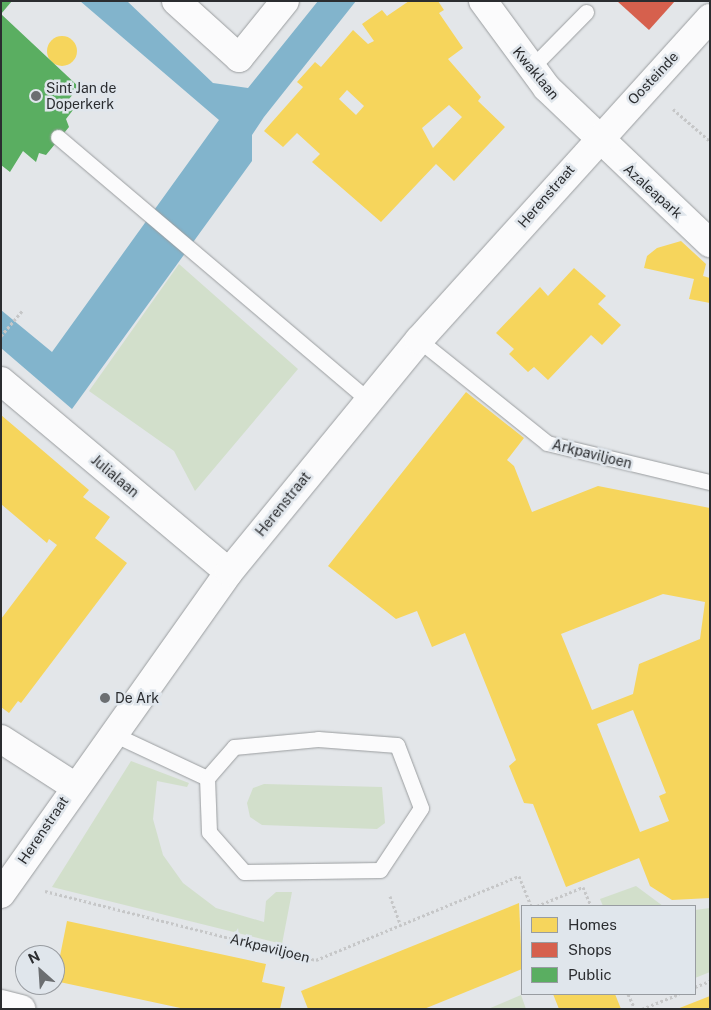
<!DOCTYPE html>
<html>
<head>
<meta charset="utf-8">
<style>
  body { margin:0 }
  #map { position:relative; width:711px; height:1010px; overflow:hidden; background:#e3e6e9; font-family:"Public Sans",sans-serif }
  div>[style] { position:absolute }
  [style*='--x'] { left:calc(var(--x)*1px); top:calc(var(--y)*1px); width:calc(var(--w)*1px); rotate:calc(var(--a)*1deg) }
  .green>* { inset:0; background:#d2dfcb }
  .water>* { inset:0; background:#82b4cc }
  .homes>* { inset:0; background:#f6d55c }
  .round { border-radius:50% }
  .shops>* { inset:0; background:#d6604d }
  .public>* { inset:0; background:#5aae61 }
  .path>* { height:3px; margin-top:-1.5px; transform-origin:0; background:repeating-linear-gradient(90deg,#c6c7c8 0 2.5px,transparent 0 5px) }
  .roads { filter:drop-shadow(0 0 1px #9a9d9f) drop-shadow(0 0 1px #9a9d9f) }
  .lane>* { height:15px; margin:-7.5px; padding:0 7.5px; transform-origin:7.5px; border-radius:7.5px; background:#fbfbfc }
  .street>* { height:28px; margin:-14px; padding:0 14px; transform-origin:14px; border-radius:14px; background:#fbfbfc }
  .secondary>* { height:28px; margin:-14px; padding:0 14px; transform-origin:14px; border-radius:14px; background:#fbfbfc }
  .dots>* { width:14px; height:14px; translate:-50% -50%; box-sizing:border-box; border:2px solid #e0e6ec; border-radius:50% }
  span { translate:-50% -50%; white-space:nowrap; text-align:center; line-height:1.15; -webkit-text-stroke:5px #e0e6ec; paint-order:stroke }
  .street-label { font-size:14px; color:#2b2d30 }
  .poi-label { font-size:14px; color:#2b2d30 }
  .left { translate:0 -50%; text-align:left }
  .frame { position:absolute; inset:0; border:2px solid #2b2d30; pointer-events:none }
  .legend { position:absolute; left:521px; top:905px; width:175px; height:90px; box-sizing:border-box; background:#e0e6ec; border:1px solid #989ca1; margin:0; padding:6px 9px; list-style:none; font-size:15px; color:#2b2d30 }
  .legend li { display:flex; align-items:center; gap:10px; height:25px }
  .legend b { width:25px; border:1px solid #989ca1 }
  .north { position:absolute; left:15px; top:945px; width:50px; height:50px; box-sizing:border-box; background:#e0e6ec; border:1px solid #989ca1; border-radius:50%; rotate:334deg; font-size:14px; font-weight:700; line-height:20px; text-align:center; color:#2b2d30 }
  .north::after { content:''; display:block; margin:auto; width:18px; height:22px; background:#6b6e71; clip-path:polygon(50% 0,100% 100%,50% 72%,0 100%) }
</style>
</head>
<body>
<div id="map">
  <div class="green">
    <i style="clip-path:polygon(179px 264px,298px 369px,195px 491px,174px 451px,89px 391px)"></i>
    <i style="clip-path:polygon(131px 761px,189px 783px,187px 787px,157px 781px,153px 819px,163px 855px,183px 883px,216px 908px,264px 922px,266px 901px,276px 892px,292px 892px,282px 944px,52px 887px)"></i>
    <i style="clip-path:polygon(264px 784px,382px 787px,385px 823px,377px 829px,262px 825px,250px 817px,247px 803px,253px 788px)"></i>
    <i style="clip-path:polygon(636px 886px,663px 906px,603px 906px,600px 899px)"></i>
    <i style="clip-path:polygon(710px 908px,710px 972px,695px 978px,695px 910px)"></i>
    <i style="clip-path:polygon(521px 995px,526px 1009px,488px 1009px)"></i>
  </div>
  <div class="water">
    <i style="clip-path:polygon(80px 1px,127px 1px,213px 83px,248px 88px,318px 1px,356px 1px,264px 117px,252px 135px,252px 161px,72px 409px,1px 348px,1px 310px,52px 352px,219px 120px)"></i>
  </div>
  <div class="homes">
    <i style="clip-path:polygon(evenodd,409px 1px,438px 1px,444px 10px,439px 13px,463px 48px,448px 59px,481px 97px,478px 101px,505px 127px,454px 181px,436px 164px,381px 222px,312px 162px,320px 154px,297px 133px,283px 147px,264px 131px,303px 87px,297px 82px,315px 62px,321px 67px,353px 30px,368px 44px,374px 41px,362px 24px,382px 10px,387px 16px,409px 1px,347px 90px,364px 106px,356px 115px,339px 99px,347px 90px,409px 1px,449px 105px,462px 117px,433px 148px,422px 128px,449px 105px)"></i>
    <i class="round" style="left:47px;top:36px;width:30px;height:30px"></i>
    <i style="clip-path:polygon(681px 241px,706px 264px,703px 276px,710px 278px,710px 303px,689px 299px,694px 279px,644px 268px,647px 256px,657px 248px)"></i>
    <i style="clip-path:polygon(574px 268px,606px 296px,598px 304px,621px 325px,602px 345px,591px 335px,548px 380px,534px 367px,528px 372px,509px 354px,514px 349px,496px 333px,540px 287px,548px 296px)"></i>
    <i style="clip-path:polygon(evenodd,466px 392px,524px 438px,507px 460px,514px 466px,532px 512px,598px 486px,710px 508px,710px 898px,672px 900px,650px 886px,639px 858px,566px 887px,533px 804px,524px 803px,509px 766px,516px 760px,465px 633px,432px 647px,417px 611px,396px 619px,328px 566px,466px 392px,663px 594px,705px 602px,700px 639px,639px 664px,633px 694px,592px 710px,561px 634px,663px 594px,466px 392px,633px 710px,666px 793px,659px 796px,669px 821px,640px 832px,597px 724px,633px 710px)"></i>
    <i style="clip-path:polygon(1px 415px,89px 490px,83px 497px,110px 517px,95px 538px,127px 563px,21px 703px,18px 701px,9px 713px,1px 707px,1px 619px,57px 545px,49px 539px,47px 543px,1px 504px)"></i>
    <i style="clip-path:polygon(519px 903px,522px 969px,424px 1009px,308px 1009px,301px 991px)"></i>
    <i style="clip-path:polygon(67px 921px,266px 964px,262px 982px,285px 987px,280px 1009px,185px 1009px,55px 981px)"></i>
    <i style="clip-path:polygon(553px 994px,615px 994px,621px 1009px,559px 1009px)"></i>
    <i style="clip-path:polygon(710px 996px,710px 1009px,677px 1009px)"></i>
  </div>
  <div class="shops">
    <i style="clip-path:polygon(617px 1px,675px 1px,649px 30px)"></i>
  </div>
  <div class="public">
    <i style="clip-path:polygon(1px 1px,12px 1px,1px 14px)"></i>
    <i style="clip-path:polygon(1px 14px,79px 87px,64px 105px,73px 110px,66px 119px,69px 127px,46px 155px,39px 153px,36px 162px,23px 151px,10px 172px,1px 165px)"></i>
  </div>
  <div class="path">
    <i style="--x:673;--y:109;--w:49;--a:40.9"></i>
    <i style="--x:1;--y:336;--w:33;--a:-50"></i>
    <i style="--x:45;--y:891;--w:280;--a:14.3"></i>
    <i style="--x:316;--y:960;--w:220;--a:-22.5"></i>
    <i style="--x:519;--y:876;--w:32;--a:68"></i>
    <i style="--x:390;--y:896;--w:30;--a:70"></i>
    <i style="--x:537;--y:906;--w:50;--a:-22.4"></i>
    <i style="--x:583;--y:887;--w:21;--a:67"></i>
    <i style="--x:695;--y:987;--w:16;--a:-22"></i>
    <i style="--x:628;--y:994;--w:17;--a:65"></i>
    <i style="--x:642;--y:1009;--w:40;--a:-22"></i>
  </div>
  <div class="roads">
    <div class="lane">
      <i style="--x:530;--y:69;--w:80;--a:-45.5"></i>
      <i style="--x:58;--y:137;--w:407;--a:40.3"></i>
      <i style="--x:419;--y:340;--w:164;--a:38.8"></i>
      <i style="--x:547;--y:443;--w:168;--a:13.5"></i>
      <i style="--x:111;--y:733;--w:106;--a:25.1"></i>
      <i style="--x:318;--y:739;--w:79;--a:4.3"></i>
      <i style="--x:397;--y:745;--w:67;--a:69.1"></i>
      <i style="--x:421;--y:808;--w:74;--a:123.5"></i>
      <i style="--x:380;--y:870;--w:136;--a:179.2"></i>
      <i style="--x:244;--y:872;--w:53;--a:-131.2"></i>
      <i style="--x:209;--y:832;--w:54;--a:-92.1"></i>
      <i style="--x:207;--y:778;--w:41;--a:-48.9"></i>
      <i style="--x:234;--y:747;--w:84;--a:-5.4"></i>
    </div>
    <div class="street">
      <i style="--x:176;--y:1;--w:85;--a:42.1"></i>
      <i style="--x:239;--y:58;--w:73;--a:-51.1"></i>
      <i style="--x:483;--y:1;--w:108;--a:53.7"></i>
      <i style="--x:547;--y:88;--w:225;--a:43.6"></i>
      <i style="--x:1;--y:381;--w:297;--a:40"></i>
      <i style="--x:1;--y:739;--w:87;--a:32.8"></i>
      <i style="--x:1;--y:1004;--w:21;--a:14"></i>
    </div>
    <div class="secondary">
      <i style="--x:1;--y:894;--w:395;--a:-54.7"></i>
      <i style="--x:229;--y:572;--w:300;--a:-50.7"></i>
      <i style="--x:419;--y:340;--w:434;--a:-47.9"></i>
    </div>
  </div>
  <div class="dots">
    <i style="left:36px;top:96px;background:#6b6e71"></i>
    <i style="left:105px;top:698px;background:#6b6e71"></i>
  </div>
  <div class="street-label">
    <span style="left:536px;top:73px;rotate:50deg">Kwaklaan</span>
    <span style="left:653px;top:78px;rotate:-47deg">Oosteinde</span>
    <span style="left:653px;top:191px;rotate:42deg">Azaleapark</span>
    <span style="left:546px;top:196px;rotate:-49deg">Herenstraat</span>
    <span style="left:592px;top:454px;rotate:14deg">Arkpaviljoen</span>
    <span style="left:115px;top:476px;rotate:40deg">Julialaan</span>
    <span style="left:283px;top:504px;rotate:-51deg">Herenstraat</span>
    <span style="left:43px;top:830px;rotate:-56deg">Herenstraat</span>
    <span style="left:270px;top:948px;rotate:14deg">Arkpaviljoen</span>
  </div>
  <div class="poi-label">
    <span class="left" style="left:46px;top:96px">Sint Jan de<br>Doperkerk</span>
    <span class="left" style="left:115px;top:698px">De Ark</span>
  </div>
  <div class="frame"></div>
  <ul class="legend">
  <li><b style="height:14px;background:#f6d55c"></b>Homes</li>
  <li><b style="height:14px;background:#d6604d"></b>Shops</li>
  <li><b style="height:14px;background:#5aae61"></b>Public</li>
  </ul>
  <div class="north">N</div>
</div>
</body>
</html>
